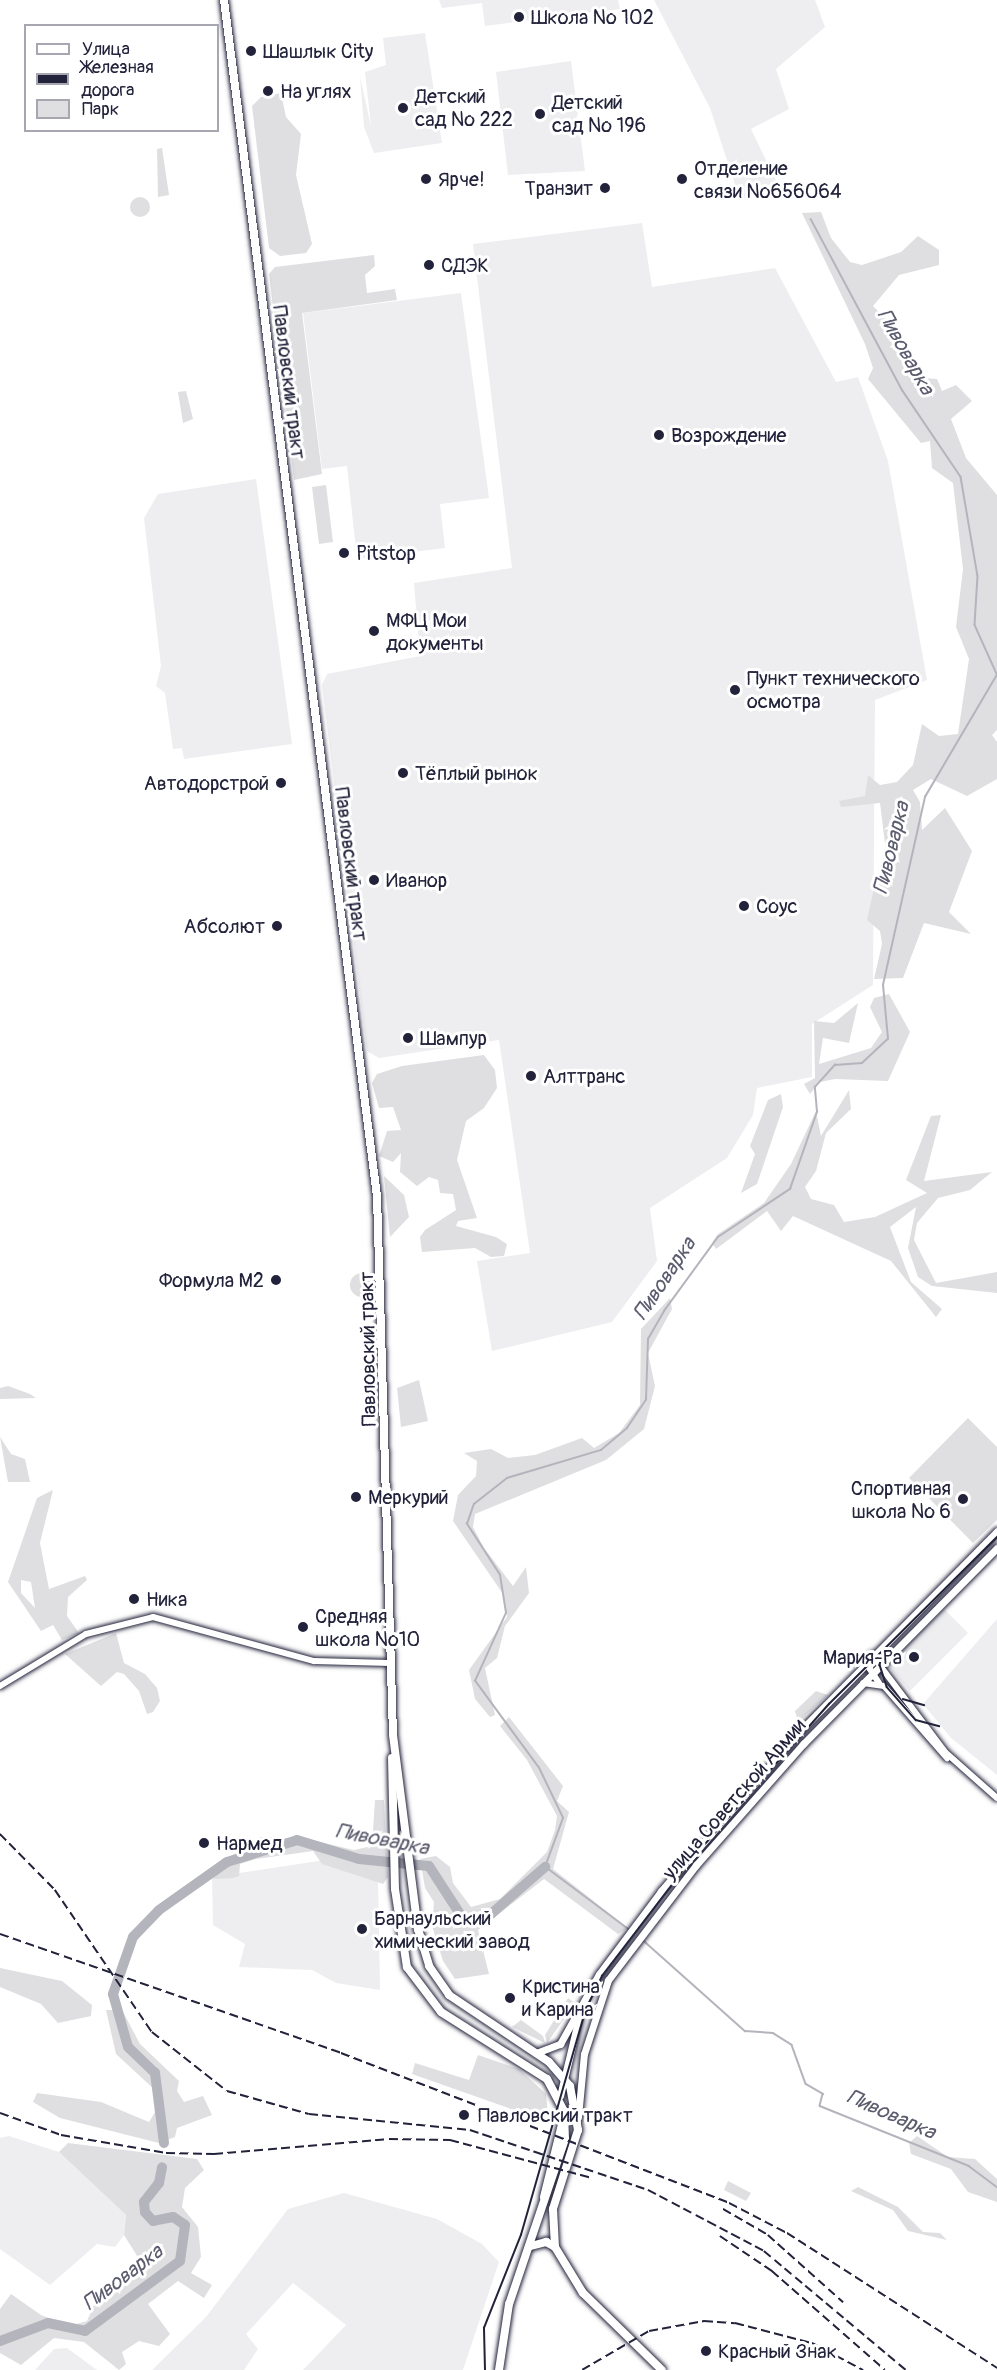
<!DOCTYPE html>
<html>
<head>
<meta charset="utf-8">
<style>
  body { margin:0 }
  #map { position:relative; width:997px; height:2370px; overflow:hidden; background:#fff; font-family:Pangolin,sans-serif }
  div>[style] { position:absolute }
  [style*='--x'] { left:calc(var(--x)*1px); top:calc(var(--y)*1px); width:calc(var(--w)*1px); rotate:calc(var(--a)*1deg) }
  .built>* { inset:0; background:#eeeef1 }
  .green>* { inset:0; background:#dfdfe2 }
  .round { border-radius:50% }
  .stream>* { height:1.5px; margin:-0.75px; padding:0 0.75px; transform-origin:0.75px; border-radius:0.75px; background:#b4b4bc }
  .river>* { height:10px; margin:-5px; padding:0 5px; transform-origin:5px; border-radius:5px; background:#b4b4bc }
  .roads { filter:drop-shadow(0 0 2px #22223b) drop-shadow(0 0 2px #22223b) }
  .tertiary>* { height:6px; margin:-3px; padding:0 3px; transform-origin:3px; border-radius:3px; background:#fff }
  .secondary>* { height:7px; margin:-3.5px; padding:0 3.5px; transform-origin:3.5px; border-radius:3.5px; background:#fff }
  .primary>* { height:8px; margin:-4px; padding:0 4px; transform-origin:4px; border-radius:4px; background:#fff }
  .tram>* { height:1.5px; margin:-0.75px; padding:0 0.75px; transform-origin:0.75px; border-radius:0.75px; background:#22223b }
  .rail>* { height:1.5px; margin-top:-0.75px; transform-origin:0; background:repeating-linear-gradient(90deg,#22223b 0 9px,transparent 0 13.5px) }
  .dots>* { width:16px; height:16px; translate:-50% -50%; box-sizing:border-box; border:3px solid #fff; border-radius:50% }
  span { translate:-50% -50%; white-space:nowrap; text-align:center; line-height:1.15; -webkit-text-stroke:6px #fff; paint-order:stroke }
  .poi-label { font-size:20px; color:#22223b }
  .left { translate:0 -50%; text-align:left }
  .right { translate:-100% -50%; text-align:right }
  .street-label { font-size:20px; color:#22223b }
  .water-label { font-size:21px; color:#5c5c6f; font-style:italic }
  .legend { position:absolute; left:24px; top:24px; width:195px; height:108px; box-sizing:border-box; background:#fff; border:2px solid #a7a7b1; margin:0; padding:8px 10px; list-style:none; font-size:18px; color:#22223b }
  .legend li { display:flex; align-items:center; gap:12px; height:30px }
  .legend b { width:30px; border:2px solid #a7a7b1 }
</style>
</head>
<body>
<div id="map">
  <div class="built">
    <i style="clip-path:polygon(439px 0,618px 0,620px 9px,485px 26px,482px 3px,442px 8px)"></i>
    <i style="clip-path:polygon(654px 0,815px 0,825px 27px,776px 69px,789px 109px,751px 129px,780px 189px,740px 200px,710px 108px)"></i>
    <i style="clip-path:polygon(425px 33px,442px 143px,374px 153px,364px 127px,360px 77px,371px 126px,365px 72px,386px 65px,383px 38px)"></i>
    <i style="clip-path:polygon(571px 61px,585px 171px,508px 175px,496px 72px)"></i>
    <i style="clip-path:polygon(642px 223px,652px 287px,775px 268px,836px 382px,858px 377px,888px 461px,927px 680px,875px 700px,873px 985px,812px 1024px,812px 1077px,757px 1088px,753px 1115px,727px 1158px,650px 1208px,657px 1261px,612px 1322px,492px 1351px,477px 1261px,530px 1253px,499px 1040px,379px 1058px,367px 1051px,322px 685px,327px 674px,420px 656px,414px 583px,512px 568px,473px 244px)"></i>
    <i style="clip-path:polygon(461px 293px,489px 498px,440px 504px,445px 548px,357px 559px,347px 466px,322px 469px,303px 313px)"></i>
    <i style="clip-path:polygon(256px 479px,292px 744px,184px 759px,182px 748px,173px 749px,165px 693px,156px 686px,161px 666px,144px 518px,158px 494px)"></i>
    <i style="clip-path:polygon(944px 1609px,968px 1633px,910px 1691px,887px 1665px)"></i>
    <i style="clip-path:polygon(997px 1619px,997px 1775px,951px 1738px,923px 1704px)"></i>
    <i style="clip-path:polygon(332px 1859px,378px 1878px,380px 1990px,336px 1983px,312px 1970px,239px 1967px,245px 1944px,213px 1925px,212px 1877px)"></i>
    <i style="clip-path:polygon(9px 2136px,59px 2152px,126px 2215px,124px 2235px,115px 2247px,97px 2244px,50px 2285px,0 2249px,0 2138px)"></i>
    <i style="clip-path:polygon(344px 2193px,437px 2219px,482px 2244px,499px 2262px,463px 2370px,303px 2370px,346px 2325px,293px 2283px,246px 2334px,258px 2349px,244px 2370px,152px 2370px,206px 2317px,288px 2209px)"></i>
    <i style="clip-path:polygon(67px 2348px,97px 2370px,35px 2370px,54px 2349px)"></i>
  </div>
  <div class="green">
    <i style="clip-path:polygon(281px 93px,286px 117px,301px 134px,296px 175px,312px 244px,306px 253px,280px 256px,269px 248px,252px 106px,261px 97px)"></i>
    <i style="clip-path:polygon(162px 148px,169px 195px,158px 197px,157px 149px)"></i>
    <i class="round" style="left:130px;top:197px;width:20px;height:20px"></i>
    <i style="clip-path:polygon(821px 212px,831px 238px,850px 262px,862px 265px,901px 252px,918px 236px,939px 250px,939px 265px,899px 275px,873px 306px,900px 333px,923px 378px,937px 379px,942px 391px,956px 385px,972px 401px,951px 419px,966px 458px,997px 495px,997px 730px,992px 735px,997px 742px,997px 779px,967px 796px,931px 779px,913px 790px,920px 802px,922px 830px,945px 808px,972px 851px,949px 912px,971px 934px,924px 923px,903px 978px,874px 979px,882px 944px,880px 931px,867px 920px,877px 874px,888px 868px,880px 803px,841px 807px,839px 801px,865px 796px,868px 775px,880px 785px,897px 782px,913px 765px,922px 724px,939px 736px,958px 734px,969px 659px,956px 627px,963px 569px,953px 483px,932px 468px,930px 441px,921px 443px,868px 379px,873px 368px,865px 344px,802px 213px)"></i>
    <i style="clip-path:polygon(374px 255px,375px 266px,365px 275px,367px 293px,395px 289px,397px 300px,302px 313px,322px 474px,294px 480px,269px 274px,275px 267px)"></i>
    <i style="clip-path:polygon(186px 391px,193px 419px,183px 423px,178px 392px)"></i>
    <i style="clip-path:polygon(326px 485px,333px 542px,319px 544px,312px 487px)"></i>
    <i style="clip-path:polygon(889px 994px,910px 1032px,888px 1081px,835px 1079px,820px 1082px,810px 1094px,804px 1084px,815px 1078px,814px 1021px,834px 1023px,858px 1003px,849px 1043px,823px 1038px,819px 1064px,871px 1048px,882px 1032px,870px 1007px,874px 998px)"></i>
    <i style="clip-path:polygon(484px 1055px,495px 1070px,497px 1088px,484px 1108px,466px 1121px,457px 1160px,477px 1218px,458px 1221px,456px 1226px,496px 1237px,507px 1244px,504px 1256px,491px 1257px,475px 1248px,422px 1252px,420px 1237px,425px 1230px,456px 1210px,453px 1194px,440px 1193px,438px 1180px,429px 1177px,417px 1186px,400px 1172px,401px 1153px,393px 1162px,379px 1156px,387px 1131px,401px 1130px,393px 1107px,379px 1108px,372px 1083px,377px 1074px,402px 1066px)"></i>
    <i style="clip-path:polygon(849px 1090px,851px 1109px,826px 1133px,816px 1171px,805px 1187px,811px 1199px,834px 1205px,844px 1222px,875px 1217px,927px 1193px,906px 1180px,931px 1116px,941px 1115px,924px 1181px,992px 1172px,970px 1190px,938px 1198px,917px 1223px,914px 1240px,936px 1283px,997px 1272px,997px 1293px,932px 1286px,918px 1277px,908px 1248px,916px 1207px,890px 1227px,911px 1282px,942px 1309px,936px 1317px,891px 1261px,793px 1216px,781px 1231px,767px 1211px,716px 1249px,712px 1243px,718px 1234px,764px 1203px,791px 1164px,816px 1111px,821px 1136px)"></i>
    <i style="clip-path:polygon(781px 1094px,783px 1107px,757px 1184px,741px 1193px,755px 1154px,750px 1146px,768px 1100px)"></i>
    <i style="clip-path:polygon(384px 1176px,404px 1195px,409px 1217px,390px 1237px)"></i>
    <i class="round" style="left:350px;top:1273px;width:24px;height:24px"></i>
    <i style="clip-path:polygon(670px 1298px,672px 1309px,648px 1353px,655px 1386px,644px 1429px,606px 1460px,475px 1514px,473px 1527px,484px 1548px,513px 1586px,526px 1567px,529px 1593px,505px 1626px,497px 1658px,485px 1668px,495px 1715px,490px 1717px,475px 1699px,469px 1670px,507px 1617px,503px 1594px,453px 1521px,458px 1495px,476px 1476px,477px 1461px,464px 1453px,491px 1449px,508px 1458px,535px 1455px,582px 1438px,594px 1448px,619px 1433px,640px 1405px,641px 1329px)"></i>
    <i style="clip-path:polygon(419px 1380px,428px 1421px,401px 1427px,397px 1388px)"></i>
    <i style="clip-path:polygon(8px 1386px,30px 1394px,36px 1398px,0 1399px,0 1388px)"></i>
    <i style="clip-path:polygon(968px 1418px,997px 1447px,997px 1520px,973px 1543px,909px 1478px)"></i>
    <i style="clip-path:polygon(0 1437px,11px 1454px,25px 1459px,30px 1482px,8px 1482px)"></i>
    <i style="clip-path:polygon(evenodd,53px 1490px,40px 1543px,49px 1589px,85px 1576px,87px 1580px,68px 1597px,67px 1616px,79px 1633px,62px 1640px,53px 1625px,41px 1631px,8px 1582px,37px 1498px,53px 1490px,21px 1580px,31px 1582px,35px 1608px,21px 1593px,21px 1580px)"></i>
    <i style="clip-path:polygon(116px 1633px,124px 1663px,145px 1674px,157px 1688px,160px 1701px,153px 1712px,147px 1714px,139px 1691px,124px 1674px,117px 1672px,101px 1686px,65px 1654px)"></i>
    <i style="clip-path:polygon(816px 1691px,828px 1695px,798px 1722px,795px 1711px)"></i>
    <i style="clip-path:polygon(509px 1717px,563px 1786px,557px 1801px,569px 1812px,553px 1869px,628px 1928px,618px 1934px,544px 1879px,478px 1930px,489px 1974px,455px 1979px,443px 1961px,432px 1926px,434px 1902px,425px 1888px,420px 1859px,436px 1856px,450px 1867px,453px 1883px,471px 1907px,500px 1899px,547px 1852px,555px 1830px,557px 1816px,527px 1760px,500px 1726px)"></i>
    <i style="clip-path:polygon(375px 1800px,384px 1800px,388px 1877px,383px 1884px,322px 1864px,313px 1851px,256px 1859px,240px 1864px,239px 1876px,233px 1878px,215px 1879px,209px 1871px,260px 1837px,312px 1840px,354px 1850px,372px 1846px)"></i>
    <i style="clip-path:polygon(0 1968px,62px 1981px,92px 2005px,91px 2016px,58px 2023px,41px 2004px,0 1987px)"></i>
    <i style="clip-path:polygon(568px 1998px,575px 2003px,547px 2043px,545px 2035px)"></i>
    <i style="clip-path:polygon(106px 2010px,122px 2010px,140px 2044px,179px 2081px,177px 2091px,184px 2102px,203px 2096px,212px 2115px,177px 2128px,175px 2137px,159px 2143px,60px 2118px,33px 2102px,37px 2093px,101px 2102px,149px 2122px,160px 2104px,155px 2090px,116px 2054px)"></i>
    <i style="clip-path:polygon(521px 2020px,543px 2036px,545px 2043px,512px 2027px)"></i>
    <i style="clip-path:polygon(478px 2055px,519px 2069px,546px 2094px,548px 2116px,531px 2116px,412px 2074px,415px 2063px,469px 2080px)"></i>
    <i style="clip-path:polygon(917px 2136px,948px 2157px,975px 2159px,997px 2179px,997px 2202px,968px 2192px,951px 2169px,911px 2154px,909px 2143px)"></i>
    <i style="clip-path:polygon(68px 2143px,197px 2159px,204px 2170px,185px 2188px,182px 2207px,198px 2227px,201px 2257px,191px 2273px,212px 2285px,204px 2298px,178px 2281px,148px 2304px,170px 2334px,159px 2346px,139px 2341px,122px 2352px,126px 2364px,119px 2370px,84px 2342px,54px 2338px,21px 2365px,0 2353px,0 2309px,11px 2294px,41px 2315px,70px 2326px,87px 2321px,96px 2300px,144px 2267px,124px 2235px,126px 2215px,59px 2152px)"></i>
    <i style="clip-path:polygon(728px 2181px,751px 2193px,746px 2201px,724px 2190px)"></i>
    <i style="clip-path:polygon(858px 2187px,898px 2207px,923px 2232px,940px 2233px,947px 2240px,908px 2231px,893px 2210px,851px 2191px)"></i>
  </div>
  <div class="stream">
    <i style="--x:811;--y:219;--w:195;--a:61.9"></i>
    <i style="--x:903;--y:391;--w:104;--a:56"></i>
    <i style="--x:961;--y:477;--w:100;--a:80.3"></i>
    <i style="--x:978;--y:576;--w:49;--a:93.5"></i>
    <i style="--x:975;--y:625;--w:54;--a:65.8"></i>
    <i style="--x:629;--y:1930;--w:105;--a:-143.1"></i>
    <i style="--x:545;--y:1867;--w:52;--a:-69.8"></i>
    <i style="--x:563;--y:1818;--w:55;--a:-115.6"></i>
    <i style="--x:539;--y:1768;--w:108;--a:-126.3"></i>
    <i style="--x:475;--y:1681;--w:75;--a:-65.5"></i>
    <i style="--x:506;--y:1613;--w:38;--a:-99"></i>
    <i style="--x:500;--y:1575;--w:61;--a:-122.9"></i>
    <i style="--x:467;--y:1524;--w:21;--a:-71"></i>
    <i style="--x:474;--y:1504;--w:42;--a:-38.2"></i>
    <i style="--x:507;--y:1478;--w:98;--a:-16.6"></i>
    <i style="--x:601;--y:1450;--w:34;--a:-40"></i>
    <i style="--x:627;--y:1428;--w:34;--a:-56"></i>
    <i style="--x:646;--y:1400;--w:61;--a:-88.1"></i>
    <i style="--x:648;--y:1339;--w:32;--a:-60"></i>
    <i style="--x:664;--y:1311;--w:92;--a:-53.9"></i>
    <i style="--x:718;--y:1237;--w:87;--a:-33.7"></i>
    <i style="--x:790;--y:1189;--w:82;--a:-70.7"></i>
    <i style="--x:817;--y:1112;--w:25;--a:-95"></i>
    <i style="--x:815;--y:1087;--w:30;--a:-48"></i>
    <i style="--x:835;--y:1065;--w:27;--a:-4"></i>
    <i style="--x:862;--y:1063;--w:35;--a:-43"></i>
    <i style="--x:888;--y:1039;--w:54;--a:-95.3"></i>
    <i style="--x:883;--y:985;--w:193;--a:-77.4"></i>
    <i style="--x:925;--y:797;--w:142;--a:-59.5"></i>
    <i style="--x:643;--y:1940;--w:137;--a:41.7"></i>
    <i style="--x:745;--y:2031;--w:28;--a:4"></i>
    <i style="--x:773;--y:2033;--w:22;--a:32"></i>
    <i style="--x:792;--y:2045;--w:41;--a:70.3"></i>
    <i style="--x:806;--y:2084;--w:20;--a:30"></i>
    <i style="--x:823;--y:2094;--w:12;--a:104"></i>
    <i style="--x:820;--y:2106;--w:161;--a:21.9"></i>
    <i style="--x:969;--y:2166;--w:35;--a:37"></i>
  </div>
  <div class="river">
    <i style="--x:164;--y:2143;--w:71;--a:-97.3"></i>
    <i style="--x:155;--y:2073;--w:37;--a:-136"></i>
    <i style="--x:128;--y:2047;--w:55;--a:-105.8"></i>
    <i style="--x:113;--y:1994;--w:60;--a:-70.7"></i>
    <i style="--x:133;--y:1937;--w:37;--a:-46"></i>
    <i style="--x:159;--y:1910;--w:83;--a:-35.2"></i>
    <i style="--x:227;--y:1862;--w:73;--a:-17.4"></i>
    <i style="--x:297;--y:1840;--w:65;--a:17"></i>
    <i style="--x:359;--y:1859;--w:70;--a:5.7"></i>
    <i style="--x:429;--y:1866;--w:61;--a:57.1"></i>
    <i style="--x:462;--y:1917;--w:13;--a:13"></i>
    <i style="--x:475;--y:1920;--w:17;--a:-21"></i>
    <i style="--x:491;--y:1914;--w:72;--a:-41"></i>
    <i style="--x:0;--y:2341;--w:51;--a:-20.6"></i>
    <i style="--x:48;--y:2323;--w:38;--a:12"></i>
    <i style="--x:85;--y:2331;--w:118;--a:-36.4"></i>
    <i style="--x:180;--y:2261;--w:36;--a:-82"></i>
    <i style="--x:185;--y:2225;--w:14;--a:-146"></i>
    <i style="--x:173;--y:2217;--w:20;--a:169"></i>
    <i style="--x:153;--y:2221;--w:12;--a:-132"></i>
    <i style="--x:145;--y:2212;--w:10;--a:-96"></i>
    <i style="--x:144;--y:2202;--w:24;--a:-52"></i>
    <i style="--x:159;--y:2183;--w:16;--a:-79"></i>
  </div>
  <div class="roads">
    <div class="tertiary">
      <i style="--x:863;--y:1683;--w:21;--a:8"></i>
      <i style="--x:884;--y:1686;--w:96;--a:48.8"></i>
      <i style="--x:879;--y:1683;--w:17;--a:-123"></i>
      <i style="--x:870;--y:1669;--w:14;--a:-82"></i>
      <i style="--x:872;--y:1655;--w:121;--a:53"></i>
      <i style="--x:945;--y:1752;--w:69;--a:41.5"></i>
      <i style="--x:0;--y:1686;--w:100;--a:-31.2"></i>
      <i style="--x:86;--y:1634;--w:69;--a:-14.2"></i>
      <i style="--x:153;--y:1617;--w:167;--a:15.3"></i>
      <i style="--x:314;--y:1661;--w:76;--a:1.5"></i>
    </div>
    <div class="secondary">
      <i style="--x:536;--y:2053;--w:26;--a:-21"></i>
      <i style="--x:560;--y:2044;--w:80;--a:-60.9"></i>
      <i style="--x:599;--y:1974;--w:104;--a:-53.2"></i>
      <i style="--x:661;--y:1891;--w:212;--a:-49"></i>
      <i style="--x:800;--y:1731;--w:281;--a:-45.4"></i>
      <i style="--x:560;--y:2096;--w:81;--a:-76.5"></i>
      <i style="--x:578;--y:2117;--w:63;--a:-84.6"></i>
      <i style="--x:584;--y:2054;--w:78;--a:-72"></i>
      <i style="--x:608;--y:1980;--w:145;--a:-52.6"></i>
      <i style="--x:696;--y:1865;--w:162;--a:-48.5"></i>
      <i style="--x:803;--y:1744;--w:276;--a:-45.3"></i>
    </div>
    <div class="primary">
      <i style="--x:224;--y:0;--w:1206;--a:82.71"></i>
      <i style="--x:377;--y:1196;--w:539;--a:88.3"></i>
      <i style="--x:393;--y:1735;--w:196;--a:82.7"></i>
      <i style="--x:418;--y:1929;--w:39;--a:73"></i>
      <i style="--x:429;--y:1966;--w:35;--a:55"></i>
      <i style="--x:449;--y:1995;--w:120;--a:33.8"></i>
      <i style="--x:549;--y:2062;--w:32;--a:49"></i>
      <i style="--x:570;--y:2086;--w:45;--a:79.7"></i>
      <i style="--x:578;--y:2130;--w:83;--a:107.6"></i>
      <i style="--x:553;--y:2209;--w:38;--a:87"></i>
      <i style="--x:555;--y:2247;--w:54;--a:58.7"></i>
      <i style="--x:583;--y:2293;--w:110;--a:44.3"></i>
      <i style="--x:392;--y:1758;--w:131;--a:88.7"></i>
      <i style="--x:395;--y:1889;--w:79;--a:81.3"></i>
      <i style="--x:407;--y:1967;--w:56;--a:52.9"></i>
      <i style="--x:441;--y:2012;--w:125;--a:32.3"></i>
      <i style="--x:547;--y:2079;--w:36;--a:62"></i>
      <i style="--x:564;--y:2111;--w:28;--a:88"></i>
      <i style="--x:565;--y:2139;--w:174;--a:108.7"></i>
      <i style="--x:509;--y:2304;--w:67;--a:98.6"></i>
      <i style="--x:544;--y:2197;--w:75;--a:-76.1"></i>
      <i style="--x:531;--y:2246;--w:16;--a:-15"></i>
      <i style="--x:546;--y:2242;--w:10;--a:29"></i>
    </div>
  </div>
  <div class="tram">
    <i style="--x:884;--y:1650;--w:16;--a:105"></i>
    <i style="--x:880;--y:1665;--w:23;--a:72"></i>
    <i style="--x:887;--y:1687;--w:44;--a:48.7"></i>
    <i style="--x:916;--y:1720;--w:24;--a:15"></i>
    <i style="--x:903;--y:1699;--w:22;--a:16"></i>
    <i style="--x:485;--y:2370;--w:42;--a:-91.4"></i>
    <i style="--x:484;--y:2328;--w:100;--a:-68.3"></i>
    <i style="--x:521;--y:2235;--w:235;--a:-74"></i>
    <i style="--x:586;--y:2009;--w:37;--a:-64"></i>
    <i style="--x:602;--y:1976;--w:146;--a:-52.5"></i>
    <i style="--x:691;--y:1860;--w:208;--a:-48.5"></i>
    <i style="--x:829;--y:1704;--w:237;--a:-44.8"></i>
  </div>
  <div class="rail">
    <i style="--x:0;--y:1834;--w:78;--a:45.5"></i>
    <i style="--x:55;--y:1890;--w:172;--a:55.7"></i>
    <i style="--x:152;--y:2032;--w:95;--a:38.2"></i>
    <i style="--x:227;--y:2091;--w:85;--a:15.7"></i>
    <i style="--x:309;--y:2114;--w:162;--a:5.7"></i>
    <i style="--x:470;--y:2130;--w:188;--a:18.6"></i>
    <i style="--x:648;--y:2190;--w:131;--a:27.7"></i>
    <i style="--x:764;--y:2251;--w:185;--a:40"></i>
    <i style="--x:0;--y:1934;--w:361;--a:19.2"></i>
    <i style="--x:341;--y:2053;--w:416;--a:21.1"></i>
    <i style="--x:729;--y:2203;--w:65;--a:27.3"></i>
    <i style="--x:787;--y:2233;--w:250;--a:32.7"></i>
    <i style="--x:0;--y:2113;--w:65;--a:19.8"></i>
    <i style="--x:61;--y:2135;--w:107;--a:9.7"></i>
    <i style="--x:166;--y:2153;--w:48;--a:1.2"></i>
    <i style="--x:214;--y:2154;--w:176;--a:-4.9"></i>
    <i style="--x:389;--y:2139;--w:61;--a:0.9"></i>
    <i style="--x:450;--y:2140;--w:147;--a:15"></i>
    <i style="--x:723;--y:2209;--w:52;--a:30"></i>
    <i style="--x:768;--y:2235;--w:101;--a:41.8"></i>
    <i style="--x:720;--y:2236;--w:63;--a:33.9"></i>
    <i style="--x:772;--y:2271;--w:150;--a:41.2"></i>
    <i style="--x:582;--y:2370;--w:78;--a:-30.2"></i>
    <i style="--x:649;--y:2331;--w:56;--a:-10.3"></i>
    <i style="--x:704;--y:2321;--w:31;--a:4"></i>
    <i style="--x:735;--y:2323;--w:80;--a:14.6"></i>
    <i style="--x:812;--y:2343;--w:58;--a:27.9"></i>
  </div>
  <div class="dots">
    <i style="left:519px;top:17px;background:#22223b"></i>
    <i style="left:251px;top:51px;background:#22223b"></i>
    <i style="left:268px;top:91px;background:#22223b"></i>
    <i style="left:403px;top:108px;background:#22223b"></i>
    <i style="left:540px;top:114px;background:#22223b"></i>
    <i style="left:426px;top:179px;background:#22223b"></i>
    <i style="left:682px;top:179px;background:#22223b"></i>
    <i style="left:605px;top:188px;background:#22223b"></i>
    <i style="left:429px;top:265px;background:#22223b"></i>
    <i style="left:659px;top:435px;background:#22223b"></i>
    <i style="left:344px;top:553px;background:#22223b"></i>
    <i style="left:374px;top:631px;background:#22223b"></i>
    <i style="left:735px;top:690px;background:#22223b"></i>
    <i style="left:403px;top:773px;background:#22223b"></i>
    <i style="left:281px;top:783px;background:#22223b"></i>
    <i style="left:374px;top:880px;background:#22223b"></i>
    <i style="left:744px;top:906px;background:#22223b"></i>
    <i style="left:277px;top:926px;background:#22223b"></i>
    <i style="left:408px;top:1038px;background:#22223b"></i>
    <i style="left:531px;top:1076px;background:#22223b"></i>
    <i style="left:276px;top:1280px;background:#22223b"></i>
    <i style="left:356px;top:1497px;background:#22223b"></i>
    <i style="left:963px;top:1499px;background:#22223b"></i>
    <i style="left:134px;top:1599px;background:#22223b"></i>
    <i style="left:303px;top:1627px;background:#22223b"></i>
    <i style="left:914px;top:1657px;background:#22223b"></i>
    <i style="left:204px;top:1843px;background:#22223b"></i>
    <i style="left:362px;top:1929px;background:#22223b"></i>
    <i style="left:510px;top:1998px;background:#22223b"></i>
    <i style="left:464px;top:2115px;background:#22223b"></i>
    <i style="left:706px;top:2351px;background:#22223b"></i>
  </div>
  <div class="poi-label">
    <span class="left" style="left:531px;top:17px">Школа № 102</span>
    <span class="left" style="left:263px;top:51px">Шашлык City</span>
    <span class="left" style="left:280px;top:91px">На углях</span>
    <span class="left" style="left:415px;top:108px">Детский<br>сад № 222</span>
    <span class="left" style="left:552px;top:114px">Детский<br>сад № 196</span>
    <span class="left" style="left:694px;top:180px">Отделение<br>связи №656064</span>
    <span class="left" style="left:438px;top:179px">Ярче!</span>
    <span class="right" style="left:593px;top:188px">Транзит</span>
    <span class="left" style="left:441px;top:265px">СДЭК</span>
    <span class="left" style="left:671px;top:435px">Возрождение</span>
    <span class="left" style="left:356px;top:553px">Pitstop</span>
    <span class="left" style="left:386px;top:632px">МФЦ Мои<br>документы</span>
    <span class="left" style="left:747px;top:690px">Пункт технического<br>осмотра</span>
    <span class="left" style="left:415px;top:773px">Тёплый рынок</span>
    <span class="right" style="left:269px;top:783px">Автодорстрой</span>
    <span class="left" style="left:386px;top:880px">Иванор</span>
    <span class="left" style="left:756px;top:906px">Соус</span>
    <span class="right" style="left:265px;top:926px">Абсолют</span>
    <span class="left" style="left:420px;top:1038px">Шампур</span>
    <span class="left" style="left:543px;top:1076px">Алттранс</span>
    <span class="right" style="left:264px;top:1280px">Формула М2</span>
    <span class="right" style="left:951px;top:1500px">Спортивная<br>школа № 6</span>
    <span class="left" style="left:368px;top:1497px">Меркурий</span>
    <span class="left" style="left:146px;top:1599px">Ника</span>
    <span class="left" style="left:315px;top:1628px">Средняя<br>школа №10</span>
    <span class="right" style="left:902px;top:1657px">Мария-Ра</span>
    <span class="left" style="left:216px;top:1843px">Нармед</span>
    <span class="left" style="left:374px;top:1930px">Барнаульский<br>химический завод</span>
    <span class="left" style="left:522px;top:1998px">Кристина<br>и Карина</span>
    <span class="left" style="left:478px;top:2115px">Павловский тракт</span>
    <span class="left" style="left:718px;top:2351px">Красный Знак</span>
  </div>
  <div class="street-label">
    <span style="left:289px;top:382px;rotate:83deg">Павловский тракт</span>
    <span style="left:351px;top:864px;rotate:83deg">Павловский тракт</span>
    <span style="left:368px;top:1349px;rotate:-91deg">Павловский тракт</span>
    <span style="left:734px;top:1799px;rotate:-49deg">улица Советской Армии</span>
  </div>
  <div class="water-label">
    <span style="left:905px;top:352px;rotate:61deg">Пивоварка</span>
    <span style="left:892px;top:848px;rotate:-76deg">Пивоварка</span>
    <span style="left:665px;top:1279px;rotate:-56deg">Пивоварка</span>
    <span style="left:382px;top:1840px;rotate:11deg">Пивоварка</span>
    <span style="left:891px;top:2115px;rotate:24deg">Пивоварка</span>
    <span style="left:123px;top:2278px;rotate:-37deg">Пивоварка</span>
  </div>
  <ul class="legend">
  <li><b style="height:8px;background:#fff"></b>Улица</li>
  <li><b style="height:8px;background:#22223b"></b>Железная дорога</li>
  <li><b style="height:16px;background:#dfdfe2"></b>Парк</li>
  </ul>
</div>
</body>
</html>
